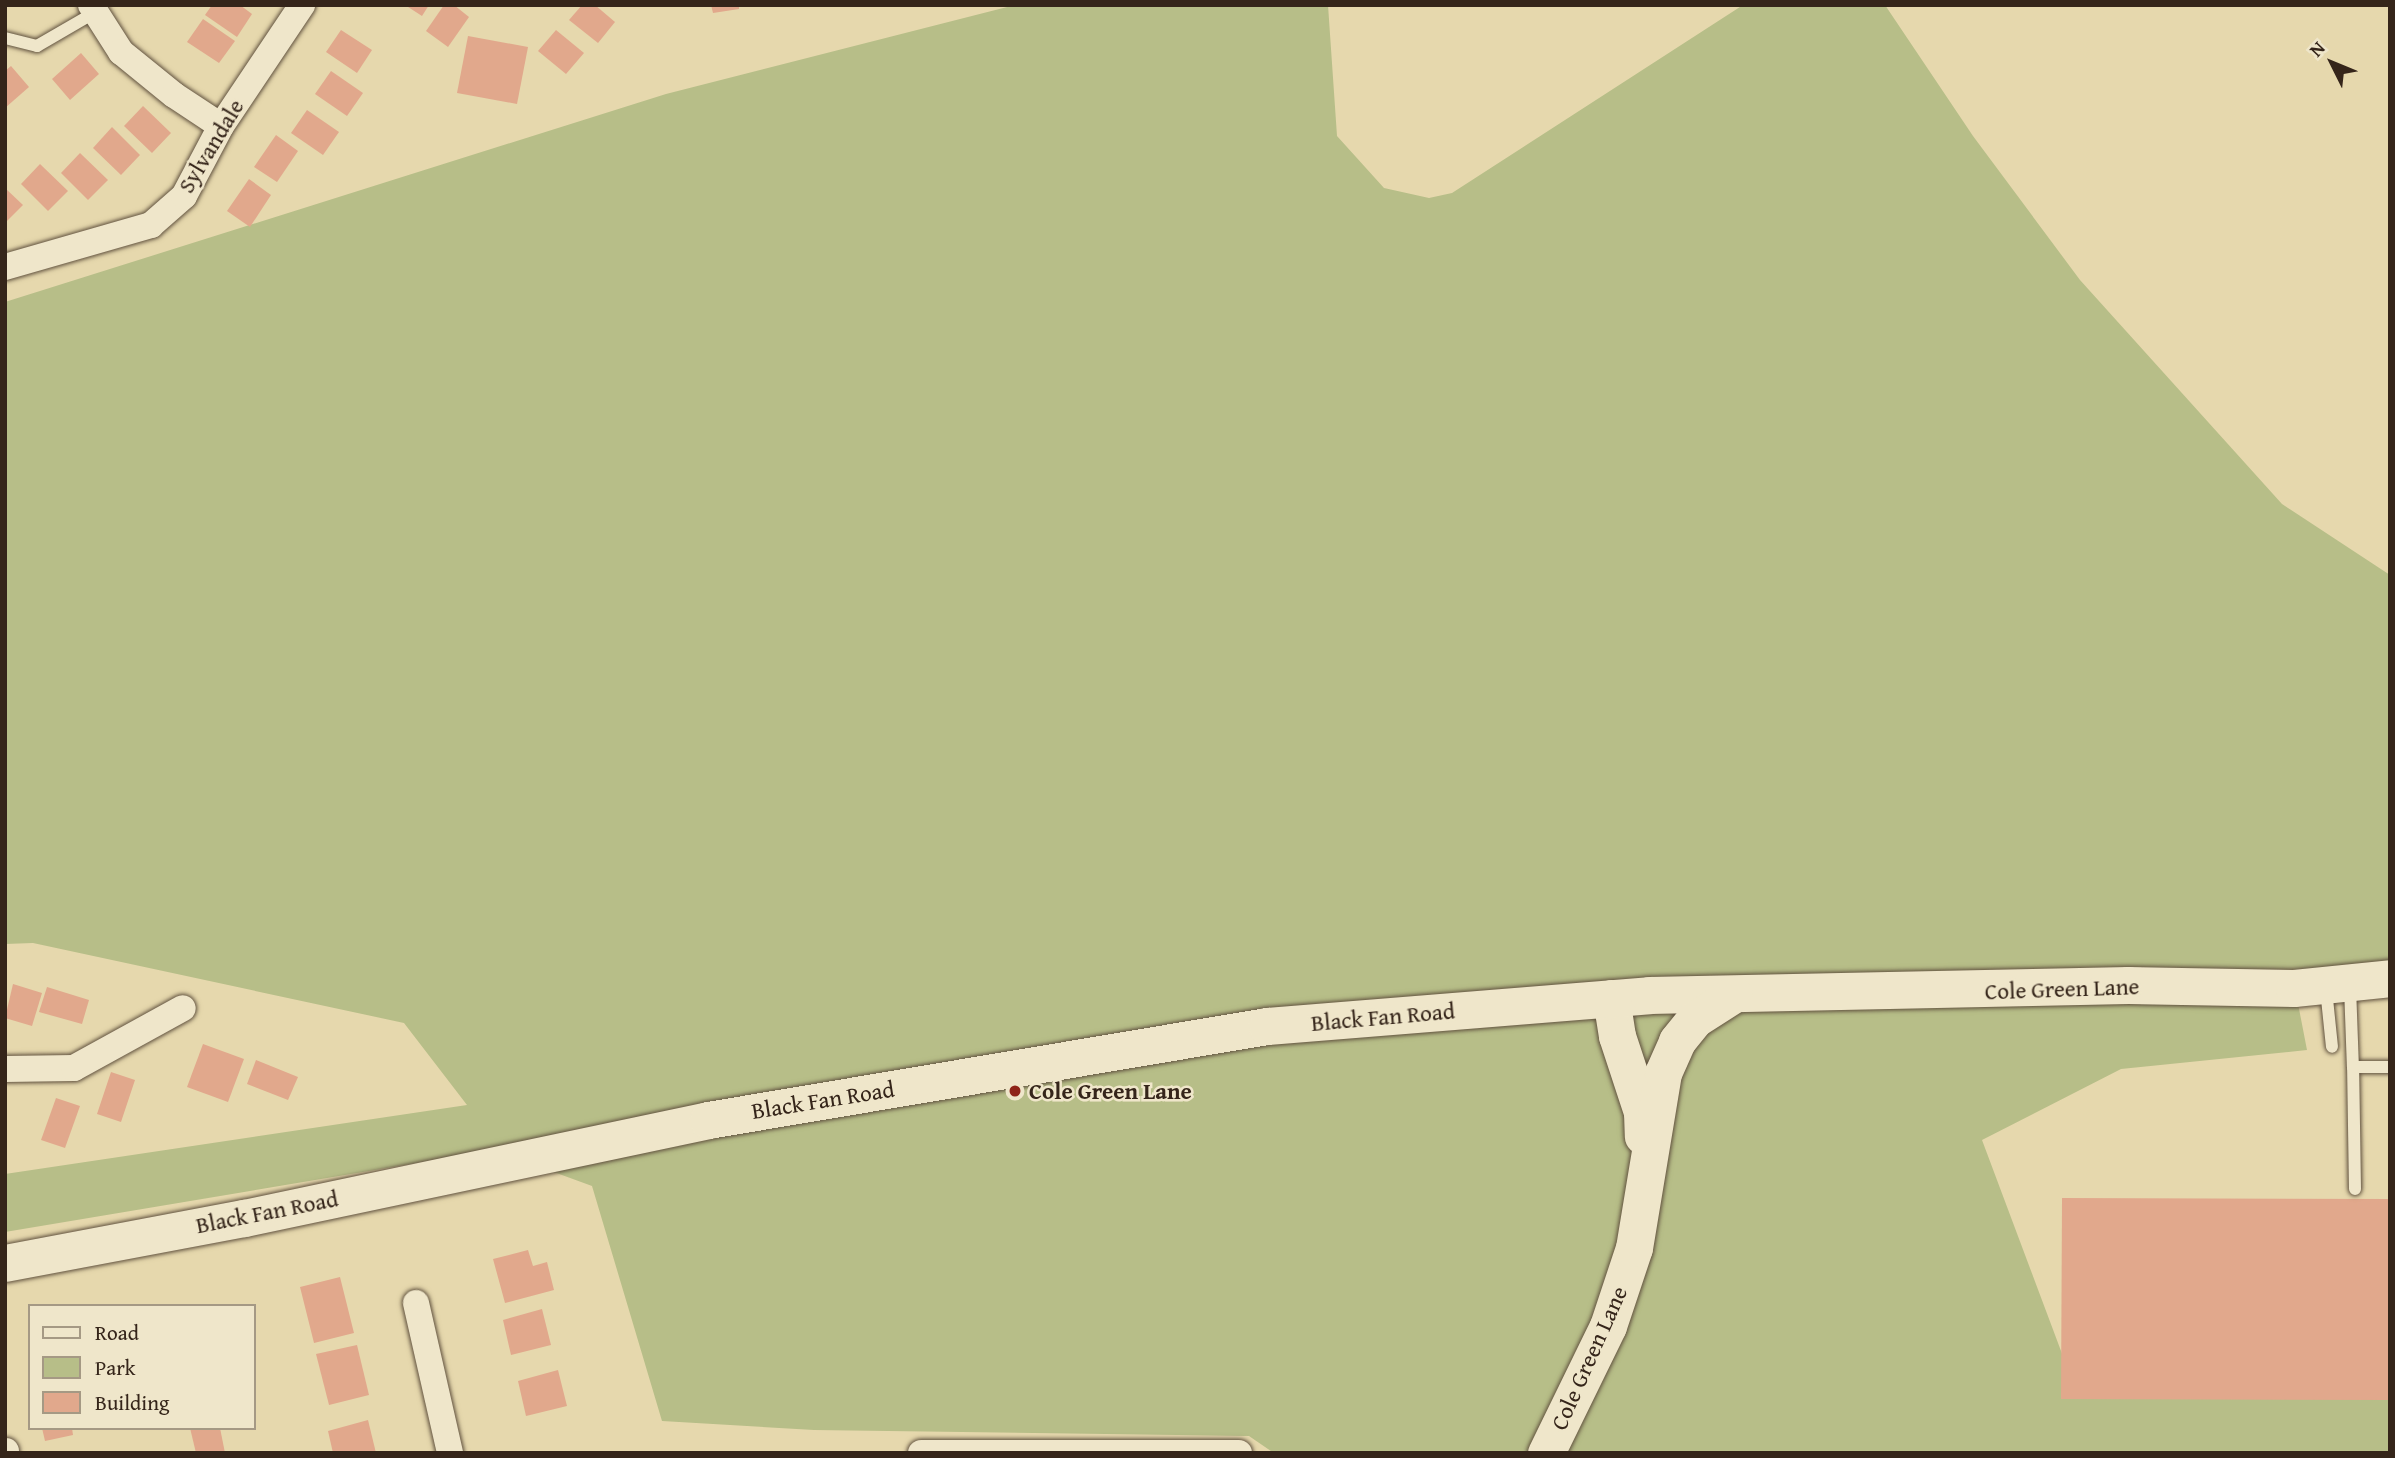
<!DOCTYPE html>
<html>
<head>
<meta charset="utf-8">
<style>
  body { margin:0 }
  #map { position:relative; width:2395px; height:1458px; overflow:hidden; background:#e6d8ad; font-family:"Gentium Book Plus",serif }
  div>[style] { position:absolute }
  [style*='--x'] { left:calc(var(--x)*1px); top:calc(var(--y)*1px); width:calc(var(--w)*1px); rotate:calc(var(--a)*1deg) }
  .green>* { inset:0; background:#b7be88 }
  .building>* { inset:0; background:#e1a88c }
  .roads { filter:drop-shadow(0 0 2px #61523f) drop-shadow(0 0 2px #61523f) }
  .lane>* { height:12px; margin:-6px; padding:0 6px; transform-origin:6px; border-radius:6px; background:#efe6ca }
  .street>* { height:26px; margin:-13px; padding:0 13px; transform-origin:13px; border-radius:13px; background:#efe6ca }
  .secondary>* { height:37px; margin:-18.5px; padding:0 18.5px; transform-origin:18.5px; border-radius:18.5px; background:#efe6ca }
  .dots>* { width:19px; height:19px; translate:-50% -50%; box-sizing:border-box; border:4px solid #efe6ca; border-radius:50% }
  span { translate:-50% -50%; white-space:nowrap; text-align:center; line-height:1.15; -webkit-text-stroke:5px #efe6ca; paint-order:stroke }
  .street-label { font-size:23px; color:#35251a }
  .poi-label { font-size:23px; color:#35251a; font-weight:700 }
  .left { translate:0 -50%; text-align:left }
  .frame { position:absolute; inset:0; border:7px solid #35251a; pointer-events:none }
  .legend { position:absolute; left:28px; top:1304px; width:228px; height:126px; box-sizing:border-box; background:#efe6ca; border:2px solid #a59984; margin:0; padding:9px 12px; list-style:none; font-size:21px; color:#35251a }
  .legend li { display:flex; align-items:center; gap:14px; height:35px }
  .legend b { width:35px; border:2px solid #a59984 }
  .north { position:absolute; left:2297px; top:28px; width:70px; height:70px; -webkit-text-stroke:5px #efe6ca; paint-order:stroke; rotate:313deg; font-size:19px; font-weight:700; line-height:28px; text-align:center; color:#35251a }
  .north::after { content:''; display:block; margin:auto; width:24px; height:32px; background:#35251a; clip-path:polygon(50% 0,100% 100%,50% 72%,0 100%) }
</style>
</head>
<body>
<div id="map">
  <div class="green">
    <i style="clip-path:polygon(1015px 5px,1328px 5px,1337px 136px,1384px 188px,1429px 198px,1452px 193px,1743px 5px,1885px 5px,1973px 136px,2080px 280px,2282px 504px,2390px 575px,2390px 977px,2295px 988px,2307px 1050px,2121px 1069px,1982px 1140px,2076px 1391px,2390px 1387px,2390px 1453px,1274px 1453px,1249px 1436px,814px 1430px,662px 1421px,592px 1186px,494px 1150px,5px 1232px,5px 1174px,467px 1105px,404px 1023px,33px 943px,5px 944px,5px 302px,666px 94px)"></i>
  </div>
  <div class="building">
    <i style="clip-path:polygon(212px 5px,240px 5px,252px 14px,237px 37px,205px 15px)"></i>
    <i style="clip-path:polygon(405px 5px,429px 5px,422px 16px)"></i>
    <i style="clip-path:polygon(444px 5px,454px 5px,469px 17px,448px 47px,426px 31px)"></i>
    <i style="clip-path:polygon(582px 5px,595px 5px,615px 22px,598px 43px,569px 20px)"></i>
    <i style="clip-path:polygon(711px 5px,739px 5px,739px 9px,713px 13px)"></i>
    <i style="clip-path:polygon(203px 19px,235px 41px,219px 63px,187px 42px)"></i>
    <i style="clip-path:polygon(341px 30px,372px 50px,357px 73px,326px 52px)"></i>
    <i style="clip-path:polygon(556px 30px,584px 53px,566px 74px,538px 51px)"></i>
    <i style="clip-path:polygon(468px 36px,528px 47px,517px 104px,457px 93px)"></i>
    <i style="clip-path:polygon(81px 53px,99px 74px,70px 100px,52px 79px)"></i>
    <i style="clip-path:polygon(11px 66px,29px 87px,5px 108px,5px 71px)"></i>
    <i style="clip-path:polygon(331px 71px,363px 93px,347px 116px,315px 94px)"></i>
    <i style="clip-path:polygon(143px 106px,171px 133px,152px 153px,124px 126px)"></i>
    <i style="clip-path:polygon(307px 110px,339px 132px,323px 155px,291px 133px)"></i>
    <i style="clip-path:polygon(112px 127px,140px 155px,121px 175px,93px 148px)"></i>
    <i style="clip-path:polygon(276px 135px,298px 151px,277px 182px,254px 167px)"></i>
    <i style="clip-path:polygon(80px 153px,108px 180px,88px 200px,61px 173px)"></i>
    <i style="clip-path:polygon(40px 164px,68px 191px,48px 211px,21px 184px)"></i>
    <i style="clip-path:polygon(249px 179px,271px 195px,250px 227px,227px 211px)"></i>
    <i style="clip-path:polygon(5px 188px,23px 205px,5px 223px)"></i>
    <i style="clip-path:polygon(13px 984px,42px 993px,32px 1026px,5px 1018px)"></i>
    <i style="clip-path:polygon(47px 987px,89px 1000px,82px 1024px,39px 1012px)"></i>
    <i style="clip-path:polygon(203px 1044px,244px 1059px,228px 1102px,187px 1087px)"></i>
    <i style="clip-path:polygon(256px 1060px,298px 1077px,288px 1100px,247px 1084px)"></i>
    <i style="clip-path:polygon(111px 1072px,135px 1080px,121px 1122px,97px 1114px)"></i>
    <i style="clip-path:polygon(56px 1098px,80px 1106px,65px 1148px,41px 1140px)"></i>
    <i style="clip-path:polygon(2062px 1198px,2390px 1199px,2390px 1400px,2061px 1399px)"></i>
    <i style="clip-path:polygon(528px 1250px,533px 1266px,547px 1262px,554px 1290px,505px 1303px,493px 1259px)"></i>
    <i style="clip-path:polygon(340px 1277px,354px 1333px,314px 1343px,300px 1287px)"></i>
    <i style="clip-path:polygon(542px 1309px,551px 1345px,511px 1355px,503px 1320px)"></i>
    <i style="clip-path:polygon(357px 1345px,369px 1395px,329px 1405px,316px 1354px)"></i>
    <i style="clip-path:polygon(558px 1370px,567px 1406px,526px 1416px,518px 1381px)"></i>
    <i style="clip-path:polygon(368px 1420px,376px 1453px,333px 1453px,328px 1431px)"></i>
    <i style="clip-path:polygon(42px 1428px,72px 1428px,73px 1435px,45px 1441px)"></i>
    <i style="clip-path:polygon(190px 1428px,220px 1428px,225px 1453px,196px 1453px)"></i>
  </div>
  <div class="roads">
    <div class="lane">
      <i style="--x:5;--y:38;--w:33;--a:14"></i>
      <i style="--x:37;--y:46;--w:66;--a:-30.1"></i>
      <i style="--x:2350;--y:987;--w:80;--a:87.9"></i>
      <i style="--x:2326;--y:989;--w:58;--a:84.1"></i>
      <i style="--x:2355;--y:1189;--w:122;--a:-90.9"></i>
      <i style="--x:2353;--y:1067;--w:37;--a:0"></i>
    </div>
    <div class="street">
      <i style="--x:91;--y:5;--w:56;--a:57.4"></i>
      <i style="--x:121;--y:52;--w:68;--a:39.1"></i>
      <i style="--x:174;--y:95;--w:56;--a:33.4"></i>
      <i style="--x:5;--y:267;--w:152;--a:-16"></i>
      <i style="--x:151;--y:225;--w:44;--a:-41.3"></i>
      <i style="--x:184;--y:196;--w:79;--a:-62.1"></i>
      <i style="--x:221;--y:126;--w:146;--a:-56.2"></i>
      <i style="--x:5;--y:1069;--w:69;--a:-0.8"></i>
      <i style="--x:74;--y:1068;--w:124;--a:-28.8"></i>
      <i style="--x:416;--y:1303;--w:154;--a:77.2"></i>
      <i style="--x:6;--y:1451;--w:2;--a:90"></i>
      <i style="--x:921;--y:1453;--w:318;--a:0"></i>
    </div>
    <div class="secondary">
      <i style="--x:1611;--y:998;--w:38;--a:81"></i>
      <i style="--x:1617;--y:1036;--w:80;--a:71.8"></i>
      <i style="--x:1642;--y:1112;--w:24;--a:88"></i>
      <i style="--x:5;--y:1263;--w:243;--a:-10.7"></i>
      <i style="--x:244;--y:1218;--w:474;--a:-11.9"></i>
      <i style="--x:708;--y:1120;--w:567;--a:-9.55"></i>
      <i style="--x:1267;--y:1026;--w:383;--a:-4.6"></i>
      <i style="--x:1649;--y:995;--w:479;--a:-1.2"></i>
      <i style="--x:2128;--y:985;--w:166;--a:1"></i>
      <i style="--x:2294;--y:988;--w:97;--a:-5.9"></i>
      <i style="--x:1546;--y:1453;--w:141;--a:-64"></i>
      <i style="--x:1608;--y:1326;--w:82;--a:-71.6"></i>
      <i style="--x:1634;--y:1248;--w:177;--a:-80.6"></i>
      <i style="--x:1663;--y:1073;--w:35;--a:-66"></i>
      <i style="--x:1677;--y:1041;--w:28;--a:-51"></i>
      <i style="--x:1695;--y:1019;--w:46;--a:-32.7"></i>
    </div>
  </div>
  <div class="dots">
    <i style="left:1015px;top:1091px;background:#8f2418"></i>
  </div>
  <div class="street-label">
    <span style="left:211px;top:146px;rotate:-59deg">Sylvandale</span>
    <span style="left:2062px;top:989px;rotate:-2deg">Cole Green Lane</span>
    <span style="left:1383px;top:1017px;rotate:-5deg">Black Fan Road</span>
    <span style="left:823px;top:1100px;rotate:-9deg">Black Fan Road</span>
    <span style="left:267px;top:1212px;rotate:-11deg">Black Fan Road</span>
    <span style="left:1589px;top:1358px;rotate:-66deg">Cole Green Lane</span>
  </div>
  <div class="poi-label">
    <span class="left" style="left:1029px;top:1091px">Cole Green Lane</span>
  </div>
  <div class="frame"></div>
  <ul class="legend">
  <li><b style="height:9px;background:#efe6ca"></b>Road</li>
  <li><b style="height:19px;background:#b7be88"></b>Park</li>
  <li><b style="height:19px;background:#e1a88c"></b>Building</li>
  </ul>
  <div class="north">N</div>
</div>
</body>
</html>
